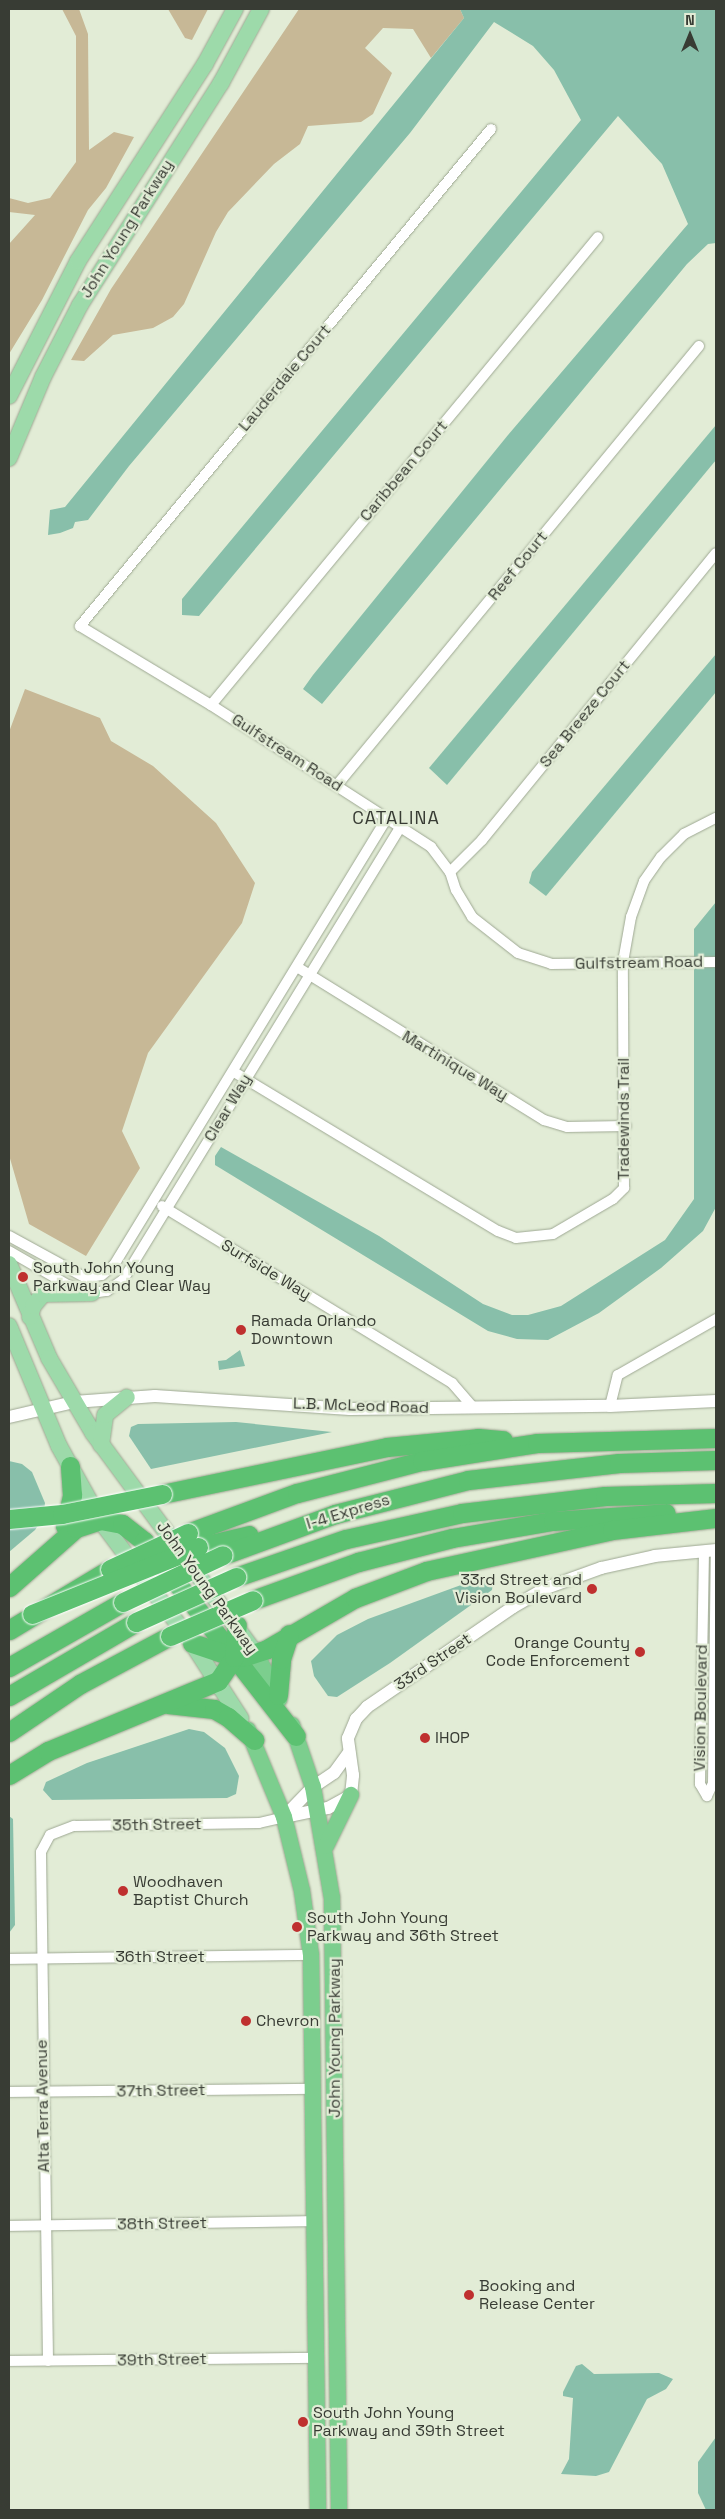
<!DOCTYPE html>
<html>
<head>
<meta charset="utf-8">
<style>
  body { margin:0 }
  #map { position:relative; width:725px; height:2519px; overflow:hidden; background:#e2ecd6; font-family:"Space Grotesk",sans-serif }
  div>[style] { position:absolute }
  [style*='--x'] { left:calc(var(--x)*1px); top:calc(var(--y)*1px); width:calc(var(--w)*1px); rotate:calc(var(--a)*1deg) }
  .green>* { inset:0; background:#c7b896 }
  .water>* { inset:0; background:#88bfaa }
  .roads { filter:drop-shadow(0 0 1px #9ea893) drop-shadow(0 0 1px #9ea893) }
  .minor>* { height:10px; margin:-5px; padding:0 5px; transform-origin:5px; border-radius:5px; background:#fff }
  .tertiary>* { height:12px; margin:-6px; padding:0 6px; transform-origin:6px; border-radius:6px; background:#fff }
  .primary>* { height:16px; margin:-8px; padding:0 8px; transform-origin:8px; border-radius:8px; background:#9ddaaa }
  .trunk>* { height:16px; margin:-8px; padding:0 8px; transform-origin:8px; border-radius:8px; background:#7cce8e }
  .motorway>* { height:19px; margin:-9.5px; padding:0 9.5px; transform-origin:9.5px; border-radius:9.5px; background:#5cc171 }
  .bridges { filter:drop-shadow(0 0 1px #fff) drop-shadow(0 0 1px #fff) }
  .motorway-bridge>* { height:19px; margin:-9.5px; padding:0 9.5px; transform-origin:9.5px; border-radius:9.5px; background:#5cc171 }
  .dots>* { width:14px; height:14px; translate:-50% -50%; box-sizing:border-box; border:2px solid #e2ecd6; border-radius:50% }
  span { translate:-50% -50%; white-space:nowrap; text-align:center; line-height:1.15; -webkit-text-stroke:4.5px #e2ecd6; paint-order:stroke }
  .street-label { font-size:16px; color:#383c34 }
  .poi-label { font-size:16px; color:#383c34 }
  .left { translate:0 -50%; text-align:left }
  .right { translate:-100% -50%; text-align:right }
  .neighbourhood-label { font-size:18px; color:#383c34; letter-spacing:1px }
  .frame { position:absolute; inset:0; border:10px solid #383c34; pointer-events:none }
  .north { position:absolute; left:665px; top:10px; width:50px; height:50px; -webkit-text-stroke:4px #e2ecd6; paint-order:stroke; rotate:0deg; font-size:14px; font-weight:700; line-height:20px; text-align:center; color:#383c34 }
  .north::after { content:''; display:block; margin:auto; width:18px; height:22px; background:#383c34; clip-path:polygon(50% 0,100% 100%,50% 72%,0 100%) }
</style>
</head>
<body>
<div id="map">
  <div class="green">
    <i style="clip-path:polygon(62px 9px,79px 9px,88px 34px,89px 150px,114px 132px,134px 137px,106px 188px,88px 210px,42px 300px,9px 354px,9px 244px,35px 215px,9px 212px,9px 198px,28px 203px,50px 198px,76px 162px,76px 36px)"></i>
    <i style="clip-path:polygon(168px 9px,208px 9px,192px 40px,185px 38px)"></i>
    <i style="clip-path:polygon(299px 9px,460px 9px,464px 18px,431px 58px,413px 29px,383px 28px,365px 48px,392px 73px,373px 114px,361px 122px,308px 126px,300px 144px,274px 164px,228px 212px,216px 232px,184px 304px,173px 317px,153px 328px,113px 335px,84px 361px,71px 360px,111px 289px)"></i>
    <i style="clip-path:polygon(25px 689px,100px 718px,111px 741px,153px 766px,216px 823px,255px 883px,242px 923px,148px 1053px,122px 1131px,140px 1168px,86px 1256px,29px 1224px,9px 1155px,9px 732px)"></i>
  </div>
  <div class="water">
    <i style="clip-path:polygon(460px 9px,716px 9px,716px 243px,708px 244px,687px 264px,322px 704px,303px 689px,313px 675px,508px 435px,688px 224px,662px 164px,618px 116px,199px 616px,182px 615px,182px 599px,581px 120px,554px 70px,533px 46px,494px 22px,410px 133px,129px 466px,88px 520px,75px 522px,73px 528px,60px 533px,48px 535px,50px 510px,65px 507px,464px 18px)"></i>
    <i style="clip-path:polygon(716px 425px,716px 460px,447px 785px,429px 768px)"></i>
    <i style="clip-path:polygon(716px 654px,716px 692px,546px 896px,529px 883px,532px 872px)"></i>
    <i style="clip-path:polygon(716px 902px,716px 1207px,703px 1231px,661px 1268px,599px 1313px,548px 1340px,517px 1339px,488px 1331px,215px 1165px,215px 1156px,221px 1147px,379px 1236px,483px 1304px,512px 1315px,528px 1315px,561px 1306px,665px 1240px,694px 1199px,694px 929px)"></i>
    <i style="clip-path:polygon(240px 1350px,245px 1366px,219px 1370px,218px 1361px,226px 1360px)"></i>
    <i style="clip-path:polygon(236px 1422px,332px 1432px,151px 1469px,129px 1436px,131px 1427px,138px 1424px)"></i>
    <i style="clip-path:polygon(9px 1461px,22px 1464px,32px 1472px,45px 1503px,43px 1518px,35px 1530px,9px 1552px)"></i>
    <i style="clip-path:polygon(472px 1581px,493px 1583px,492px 1590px,390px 1663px,337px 1697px,328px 1696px,314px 1676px,311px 1661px,337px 1635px,368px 1619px)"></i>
    <i style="clip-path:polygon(189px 1729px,204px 1732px,225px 1748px,239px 1776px,236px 1794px,227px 1798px,52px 1800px,43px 1790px,46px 1782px,87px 1763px)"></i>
    <i style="clip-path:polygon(9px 1816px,13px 1819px,15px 1925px,9px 1933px)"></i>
    <i style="clip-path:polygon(582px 2364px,594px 2374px,659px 2373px,673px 2379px,666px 2389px,647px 2399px,609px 2472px,596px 2476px,561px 2474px,569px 2459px,573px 2398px,563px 2396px,563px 2392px,576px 2366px)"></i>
    <i style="clip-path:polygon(716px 2437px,716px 2510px,706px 2510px,698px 2493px,698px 2462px)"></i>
  </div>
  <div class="roads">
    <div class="minor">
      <i style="--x:491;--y:129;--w:645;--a:129.59"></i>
      <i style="--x:80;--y:626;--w:153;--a:31.1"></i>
      <i style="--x:211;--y:705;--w:262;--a:32.8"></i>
      <i style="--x:431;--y:847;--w:31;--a:53"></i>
      <i style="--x:450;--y:872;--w:19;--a:72"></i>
      <i style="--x:456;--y:890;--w:31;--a:59"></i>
      <i style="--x:472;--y:917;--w:58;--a:38"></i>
      <i style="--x:518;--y:953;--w:35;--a:18"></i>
      <i style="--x:551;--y:964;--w:165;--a:-0.7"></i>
      <i style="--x:211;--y:705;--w:607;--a:-50.41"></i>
      <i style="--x:337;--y:785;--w:569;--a:-50.49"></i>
      <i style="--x:450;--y:872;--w:45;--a:-45"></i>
      <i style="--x:482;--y:840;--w:370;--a:-50.8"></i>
      <i style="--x:297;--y:967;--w:291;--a:31.8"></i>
      <i style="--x:544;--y:1120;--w:24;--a:17"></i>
      <i style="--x:567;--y:1127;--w:59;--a:-1"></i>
      <i style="--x:234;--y:1072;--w:308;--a:31.1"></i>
      <i style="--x:498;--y:1231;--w:19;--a:21"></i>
      <i style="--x:516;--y:1238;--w:37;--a:-6"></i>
      <i style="--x:553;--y:1234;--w:69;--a:-30.3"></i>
      <i style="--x:613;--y:1199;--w:16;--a:-45"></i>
      <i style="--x:624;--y:1188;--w:226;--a:-90.3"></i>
      <i style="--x:623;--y:962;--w:46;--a:-79.9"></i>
      <i style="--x:631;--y:917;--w:38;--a:-70"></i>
      <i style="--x:644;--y:881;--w:29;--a:-55"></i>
      <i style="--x:661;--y:857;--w:33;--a:-45"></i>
      <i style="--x:684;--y:834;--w:36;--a:-27"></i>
      <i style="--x:162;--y:1206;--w:340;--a:31.4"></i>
      <i style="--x:452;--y:1383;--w:33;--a:49"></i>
      <i style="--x:9;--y:1236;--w:88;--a:28.6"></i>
      <i style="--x:86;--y:1278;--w:16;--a:-11"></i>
      <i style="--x:102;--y:1275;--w:16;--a:-40"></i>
      <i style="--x:114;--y:1265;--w:524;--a:-58.59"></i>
      <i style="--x:9;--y:1251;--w:68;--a:30"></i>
      <i style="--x:68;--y:1285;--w:25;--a:18"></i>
      <i style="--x:92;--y:1293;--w:15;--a:-8"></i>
      <i style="--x:107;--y:1291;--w:19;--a:-35"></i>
      <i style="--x:123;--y:1280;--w:532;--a:-58.52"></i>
      <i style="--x:610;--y:1406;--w:32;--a:-76"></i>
      <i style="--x:618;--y:1375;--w:113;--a:-29.7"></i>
      <i style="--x:704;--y:1551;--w:233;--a:91"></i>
      <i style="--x:700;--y:1784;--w:14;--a:60"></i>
      <i style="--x:707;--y:1796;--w:14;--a:-65"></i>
      <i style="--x:713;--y:1783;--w:233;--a:-89.3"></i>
      <i style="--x:9;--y:1959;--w:302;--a:-0.8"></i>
      <i style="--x:9;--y:2092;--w:304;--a:-0.6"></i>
      <i style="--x:9;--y:2226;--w:306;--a:-0.9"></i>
      <i style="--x:9;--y:2361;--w:307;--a:-0.6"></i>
      <i style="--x:48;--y:2361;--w:509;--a:-90.79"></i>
      <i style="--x:41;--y:1852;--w:19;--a:-62"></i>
      <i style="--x:50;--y:1835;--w:26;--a:-21"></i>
      <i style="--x:74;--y:1826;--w:185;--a:-0.9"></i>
      <i style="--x:259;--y:1823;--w:26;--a:-13"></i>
    </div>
    <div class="tertiary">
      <i style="--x:9;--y:1417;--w:67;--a:-13"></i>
      <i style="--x:74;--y:1402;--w:81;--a:-4.2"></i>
      <i style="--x:155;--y:1396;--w:195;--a:3.8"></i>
      <i style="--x:350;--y:1409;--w:260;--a:-0.7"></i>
      <i style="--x:610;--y:1406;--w:106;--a:-2.7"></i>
      <i style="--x:284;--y:1817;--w:45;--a:-11.6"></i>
      <i style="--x:328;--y:1808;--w:26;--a:-29"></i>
      <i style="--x:351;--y:1795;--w:20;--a:-84"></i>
      <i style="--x:353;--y:1775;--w:37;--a:-98"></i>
      <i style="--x:348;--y:1738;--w:21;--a:-67"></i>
      <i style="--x:356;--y:1719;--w:16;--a:-47"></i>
      <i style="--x:367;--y:1707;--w:177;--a:-34.4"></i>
      <i style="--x:513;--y:1607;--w:38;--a:-30"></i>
      <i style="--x:546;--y:1588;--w:59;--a:-20"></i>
      <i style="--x:601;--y:1568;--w:55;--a:-12.5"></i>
      <i style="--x:655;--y:1556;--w:61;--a:-5.6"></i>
      <i style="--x:284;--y:1817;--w:42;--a:-46"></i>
      <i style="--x:313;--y:1787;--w:25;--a:-34"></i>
      <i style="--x:334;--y:1773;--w:26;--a:-54"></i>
    </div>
    <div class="primary">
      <i style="--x:9;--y:396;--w:152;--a:-62.9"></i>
      <i style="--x:78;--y:261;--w:234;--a:-57.2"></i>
      <i style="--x:205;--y:64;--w:63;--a:-61.4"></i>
      <i style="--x:9;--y:458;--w:88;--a:-67.2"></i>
      <i style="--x:43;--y:377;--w:81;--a:-62.8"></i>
      <i style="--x:80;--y:305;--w:263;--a:-57.6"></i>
      <i style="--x:221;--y:83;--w:84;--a:-61.6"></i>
      <i style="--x:9;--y:1264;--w:102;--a:66.9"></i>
      <i style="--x:49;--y:1358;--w:87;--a:59.6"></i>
      <i style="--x:93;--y:1433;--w:275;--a:53.6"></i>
      <i style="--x:30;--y:1317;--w:11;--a:-75"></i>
      <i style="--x:33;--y:1306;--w:16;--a:-50"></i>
      <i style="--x:43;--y:1294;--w:49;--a:-1.2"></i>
      <i style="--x:9;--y:1326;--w:130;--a:67.4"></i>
      <i style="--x:59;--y:1446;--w:85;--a:61"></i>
      <i style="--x:100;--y:1520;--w:154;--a:53.2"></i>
      <i style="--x:192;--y:1643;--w:90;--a:57.2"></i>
      <i style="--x:101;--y:1445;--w:30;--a:-82"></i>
      <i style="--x:105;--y:1415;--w:28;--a:-39"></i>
    </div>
    <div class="trunk">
      <i style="--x:256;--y:1654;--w:51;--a:62.9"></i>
      <i style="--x:292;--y:1725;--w:65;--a:71.3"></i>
      <i style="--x:313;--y:1787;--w:113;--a:80.3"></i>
      <i style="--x:332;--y:1898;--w:612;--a:89.34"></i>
      <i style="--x:248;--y:1730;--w:94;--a:67.5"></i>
      <i style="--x:284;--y:1817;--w:76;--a:76.3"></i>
      <i style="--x:302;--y:1891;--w:65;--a:82"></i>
      <i style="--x:311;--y:1955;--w:555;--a:89.28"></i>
      <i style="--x:326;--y:1846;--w:57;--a:-63.9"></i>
    </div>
    <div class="motorway">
      <i style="--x:162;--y:1494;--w:230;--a:-11.8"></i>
      <i style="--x:387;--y:1447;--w:91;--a:-5.6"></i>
      <i style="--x:478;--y:1438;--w:25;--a:5"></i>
      <i style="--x:65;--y:1526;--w:32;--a:-77"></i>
      <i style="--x:72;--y:1495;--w:29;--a:-94"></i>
      <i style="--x:188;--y:1533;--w:116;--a:-20.2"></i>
      <i style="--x:297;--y:1493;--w:129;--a:-14.4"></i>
      <i style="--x:422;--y:1461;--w:116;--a:-8.9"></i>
      <i style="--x:537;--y:1443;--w:179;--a:-1.6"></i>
      <i style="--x:198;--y:1547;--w:52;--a:-13.2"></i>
      <i style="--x:223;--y:1555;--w:119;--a:-20.1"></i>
      <i style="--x:335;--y:1514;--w:137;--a:-14.3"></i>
      <i style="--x:468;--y:1480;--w:152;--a:-6.4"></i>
      <i style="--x:619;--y:1463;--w:97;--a:-1.8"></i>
      <i style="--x:236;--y:1577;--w:116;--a:-19.1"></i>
      <i style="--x:346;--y:1539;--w:119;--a:-12.6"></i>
      <i style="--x:462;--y:1513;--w:144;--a:-6.8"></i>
      <i style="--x:605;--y:1496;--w:111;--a:-1.5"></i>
      <i style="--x:9;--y:1587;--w:89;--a:-41.4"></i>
      <i style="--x:76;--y:1528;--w:25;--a:-18"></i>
      <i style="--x:100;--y:1520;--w:22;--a:10"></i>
      <i style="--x:122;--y:1524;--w:28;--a:38"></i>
      <i style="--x:144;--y:1541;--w:247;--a:52.1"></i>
      <i style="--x:253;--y:1600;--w:112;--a:-19.9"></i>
      <i style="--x:358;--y:1562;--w:97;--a:-14.3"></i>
      <i style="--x:452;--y:1538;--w:102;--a:-9.6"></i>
      <i style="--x:553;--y:1521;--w:113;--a:-4"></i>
      <i style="--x:9;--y:1630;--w:118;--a:-31.1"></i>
      <i style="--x:192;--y:1643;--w:44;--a:18.4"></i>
      <i style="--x:234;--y:1657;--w:12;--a:-5"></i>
      <i style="--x:246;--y:1656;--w:22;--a:-18"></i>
      <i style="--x:267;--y:1649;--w:102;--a:-30.1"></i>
      <i style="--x:355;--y:1598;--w:76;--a:-20.8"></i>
      <i style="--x:426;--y:1571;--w:190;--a:-12.4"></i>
      <i style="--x:612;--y:1530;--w:105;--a:-6.6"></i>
      <i style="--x:9;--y:1667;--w:131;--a:-29.7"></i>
      <i style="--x:278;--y:1695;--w:36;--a:-85"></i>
      <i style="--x:281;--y:1659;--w:26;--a:-72"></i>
      <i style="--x:9;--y:1696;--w:147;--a:-30.2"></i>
      <i style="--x:168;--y:1704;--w:46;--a:6.2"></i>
      <i style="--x:214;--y:1709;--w:16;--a:30"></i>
      <i style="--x:228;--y:1717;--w:35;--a:41"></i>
      <i style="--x:9;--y:1732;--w:86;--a:-34.1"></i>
      <i style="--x:80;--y:1684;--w:102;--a:-28.1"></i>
      <i style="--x:9;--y:1775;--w:46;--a:-31.6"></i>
      <i style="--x:48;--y:1751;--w:184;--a:-22.4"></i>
      <i style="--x:218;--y:1681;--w:29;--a:-56"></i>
      <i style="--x:234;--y:1657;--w:32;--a:-85"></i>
    </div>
  </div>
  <div class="bridges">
    <div class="motorway-bridge">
      <i style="--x:9;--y:1519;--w:53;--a:-5.4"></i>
      <i style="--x:62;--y:1514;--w:102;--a:-11.3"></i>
      <i style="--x:110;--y:1569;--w:86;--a:-24.8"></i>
      <i style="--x:123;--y:1602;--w:110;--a:-25.2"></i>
      <i style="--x:32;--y:1614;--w:179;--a:-22"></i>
      <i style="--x:136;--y:1622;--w:110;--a:-24.2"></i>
      <i style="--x:170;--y:1636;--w:90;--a:-23.4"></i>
    </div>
  </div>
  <div class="dots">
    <i style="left:23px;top:1277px;background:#bf302f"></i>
    <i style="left:241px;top:1330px;background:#bf302f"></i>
    <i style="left:592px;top:1589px;background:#bf302f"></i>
    <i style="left:640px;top:1652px;background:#bf302f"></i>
    <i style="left:425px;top:1738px;background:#bf302f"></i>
    <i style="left:123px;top:1891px;background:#bf302f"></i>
    <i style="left:297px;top:1927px;background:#bf302f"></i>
    <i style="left:246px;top:2021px;background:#bf302f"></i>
    <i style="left:469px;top:2295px;background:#bf302f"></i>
    <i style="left:303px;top:2422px;background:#bf302f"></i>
  </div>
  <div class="street-label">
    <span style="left:127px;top:229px;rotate:-58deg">John Young Parkway</span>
    <span style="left:285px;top:378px;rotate:-50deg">Lauderdale Court</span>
    <span style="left:404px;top:471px;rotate:-50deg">Caribbean Court</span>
    <span style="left:518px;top:566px;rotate:-51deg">Reef Court</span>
    <span style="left:585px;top:714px;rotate:-51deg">Sea Breeze Court</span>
    <span style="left:287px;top:753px;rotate:33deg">Gulfstream Road</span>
    <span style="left:639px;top:963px;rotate:-1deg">Gulfstream Road</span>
    <span style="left:455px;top:1066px;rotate:31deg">Martinique Way</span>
    <span style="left:228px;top:1108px;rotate:-59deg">Clear Way</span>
    <span style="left:624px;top:1119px;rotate:-90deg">Tradewinds Trail</span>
    <span style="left:266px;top:1270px;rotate:31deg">Surfside Way</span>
    <span style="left:361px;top:1406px;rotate:2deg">L.B. McLeod Road</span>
    <span style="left:348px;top:1512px;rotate:-17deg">I-4 Express</span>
    <span style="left:207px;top:1588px;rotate:54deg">John Young Parkway</span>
    <span style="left:433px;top:1662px;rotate:-34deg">33rd Street</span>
    <span style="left:701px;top:1708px;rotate:-89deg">Vision Boulevard</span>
    <span style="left:157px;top:1825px;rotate:-1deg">35th Street</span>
    <span style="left:160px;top:1957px">36th Street</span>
    <span style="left:335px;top:2038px;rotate:-90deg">John Young Parkway</span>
    <span style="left:161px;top:2091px;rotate:-1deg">37th Street</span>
    <span style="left:43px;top:2106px;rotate:-91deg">Alta Terra Avenue</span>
    <span style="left:162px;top:2224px;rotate:-1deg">38th Street</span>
    <span style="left:162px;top:2360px;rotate:-1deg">39th Street</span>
  </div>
  <div class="poi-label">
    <span class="left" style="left:33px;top:1277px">South John Young<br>Parkway and Clear Way</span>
    <span class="left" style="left:251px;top:1330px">Ramada Orlando<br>Downtown</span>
    <span class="right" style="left:582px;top:1589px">33rd Street and<br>Vision Boulevard</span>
    <span class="right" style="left:630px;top:1652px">Orange County<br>Code Enforcement</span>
    <span class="left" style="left:435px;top:1738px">IHOP</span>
    <span class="left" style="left:133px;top:1891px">Woodhaven<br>Baptist Church</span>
    <span class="left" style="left:307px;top:1927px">South John Young<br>Parkway and 36th Street</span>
    <span class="left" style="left:256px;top:2021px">Chevron</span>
    <span class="left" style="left:479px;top:2295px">Booking and<br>Release Center</span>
    <span class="left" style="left:313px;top:2422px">South John Young<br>Parkway and 39th Street</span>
  </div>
  <div class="neighbourhood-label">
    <span style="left:396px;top:818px">CATALINA</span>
  </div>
  <div class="frame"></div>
  <div class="north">N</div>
</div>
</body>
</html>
